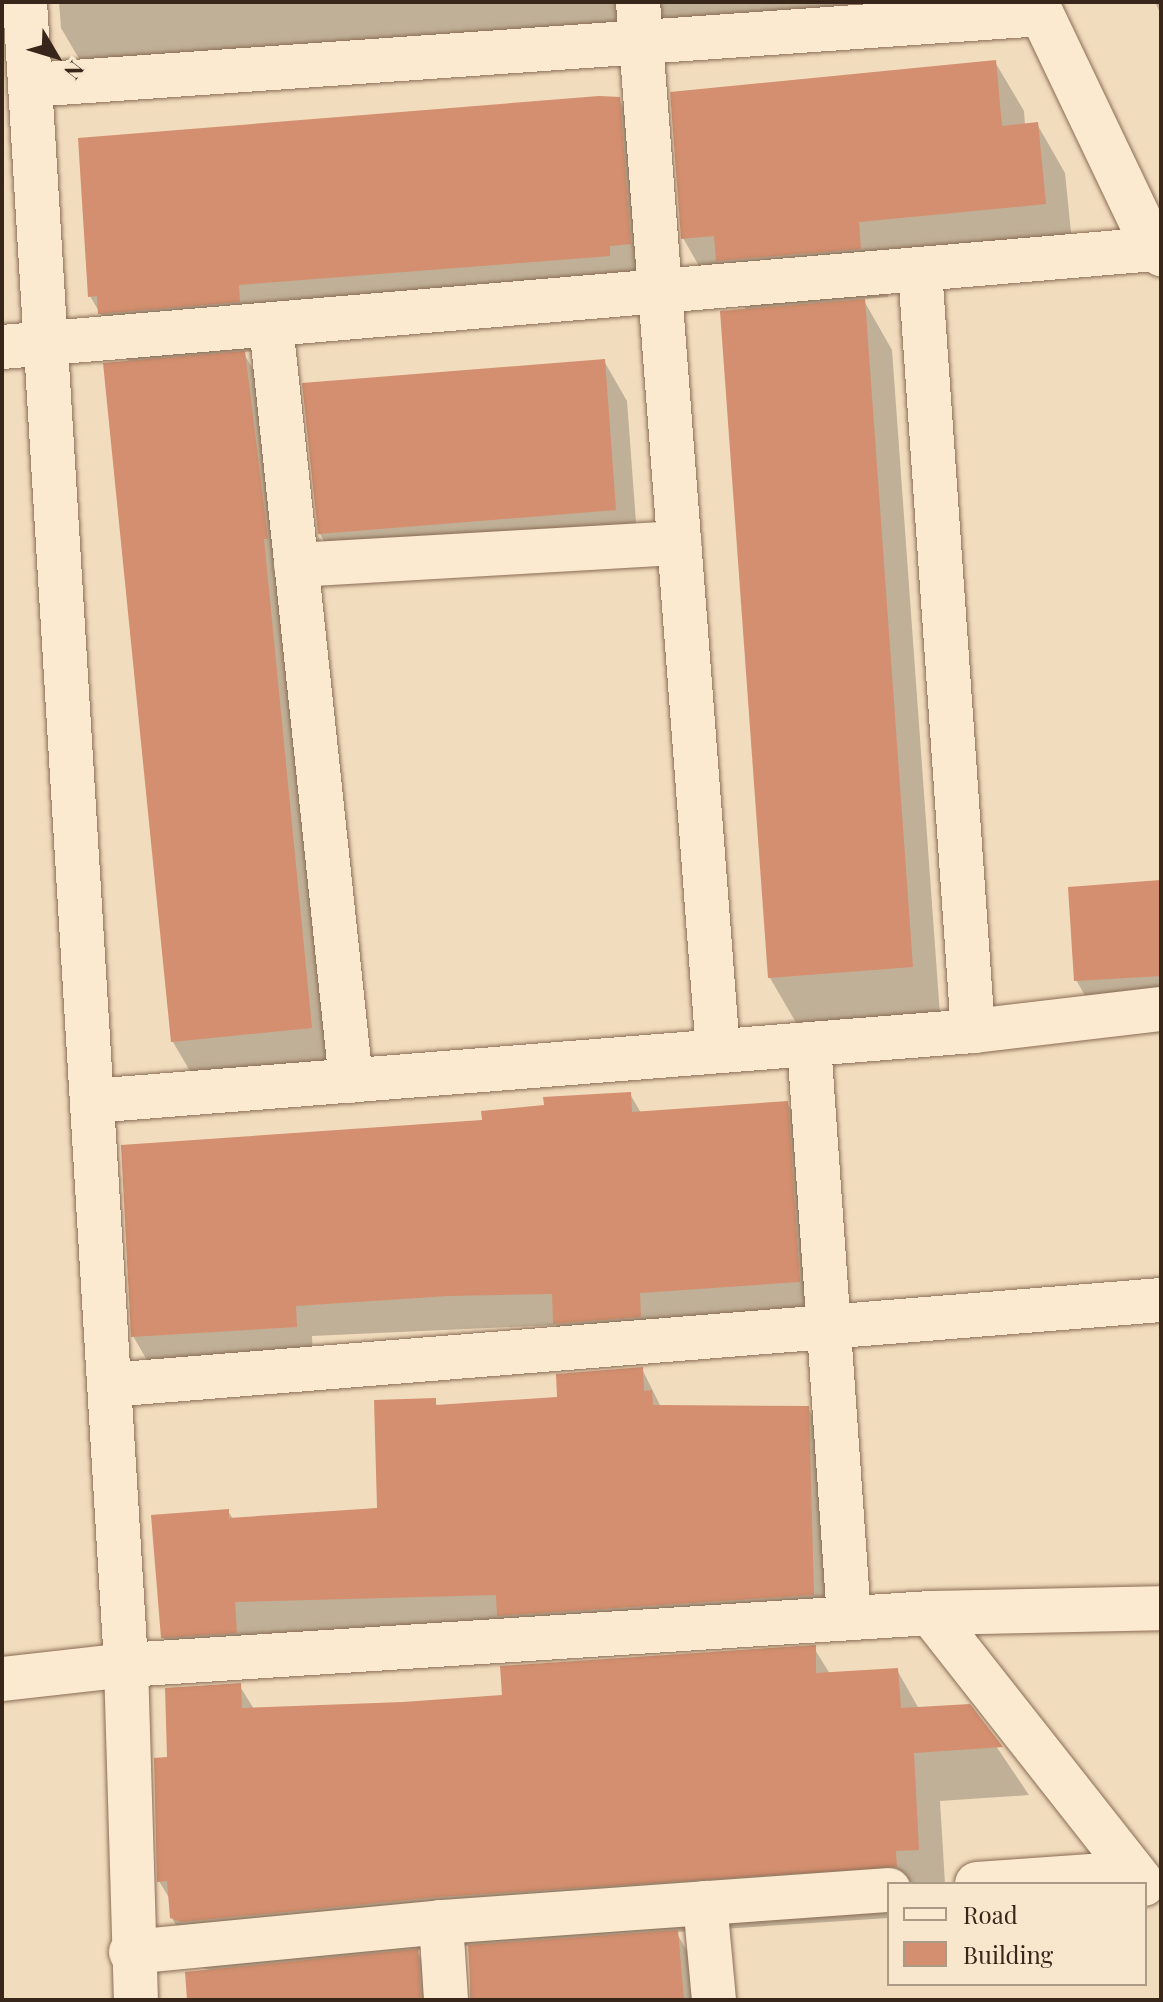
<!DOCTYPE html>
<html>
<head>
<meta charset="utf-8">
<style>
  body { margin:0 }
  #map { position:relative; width:1163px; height:2002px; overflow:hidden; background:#f1dcbd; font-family:"Playfair Display",serif }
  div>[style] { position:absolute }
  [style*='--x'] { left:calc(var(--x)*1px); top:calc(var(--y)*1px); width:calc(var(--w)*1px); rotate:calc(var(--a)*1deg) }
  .shadow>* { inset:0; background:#0003 }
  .building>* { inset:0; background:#d38f6f }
  .roads { filter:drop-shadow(0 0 2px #8a6c55) drop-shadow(0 0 2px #8a6c55) }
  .minor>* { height:44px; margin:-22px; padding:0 22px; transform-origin:22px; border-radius:22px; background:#fbead0 }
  span { translate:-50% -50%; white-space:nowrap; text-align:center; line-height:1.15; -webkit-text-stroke:6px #f8e7cd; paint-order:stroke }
  .frame { position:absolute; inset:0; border:4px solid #38261b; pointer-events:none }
  .legend { position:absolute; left:887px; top:1882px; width:260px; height:104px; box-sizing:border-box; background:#f8e7cd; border:2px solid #ab9a86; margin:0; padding:10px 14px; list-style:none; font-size:24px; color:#38261b }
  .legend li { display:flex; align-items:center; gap:16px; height:40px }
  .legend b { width:40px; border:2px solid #ab9a86 }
  .north { position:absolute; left:16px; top:16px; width:80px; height:80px; -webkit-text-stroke:6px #f8e7cd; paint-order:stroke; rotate:128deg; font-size:22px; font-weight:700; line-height:32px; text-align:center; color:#38261b }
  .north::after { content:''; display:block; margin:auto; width:28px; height:36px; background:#38261b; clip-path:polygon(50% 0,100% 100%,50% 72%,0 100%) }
</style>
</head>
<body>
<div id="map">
  <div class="shadow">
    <i style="clip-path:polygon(59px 2px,953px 2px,88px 74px,61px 28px)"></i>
    <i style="clip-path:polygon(1155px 2px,1161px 2px,1161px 15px)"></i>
    <i style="clip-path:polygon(995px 62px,1024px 111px,1025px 126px,1037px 124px,1065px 173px,1073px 252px,886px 270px,888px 297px,863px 299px,892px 350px,940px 1015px,798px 1026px,770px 978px,747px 311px,732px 285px,711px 287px,683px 238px)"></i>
    <i style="clip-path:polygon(619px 99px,647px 148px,658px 292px,266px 333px,267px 350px,243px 352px,272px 402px,339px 1076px,201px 1090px,173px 1042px,129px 363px,90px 296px)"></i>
    <i style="clip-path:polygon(604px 361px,627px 401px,638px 550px,344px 574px,320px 534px,304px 385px)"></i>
    <i style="clip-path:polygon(1161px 882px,1161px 1005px,1093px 1009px,1076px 980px)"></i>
    <i style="clip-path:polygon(630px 1094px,641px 1113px,787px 1103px,804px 1134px,817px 1312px,573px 1354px,556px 1325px,312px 1336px,313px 1357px,151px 1367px,133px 1336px,484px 1122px)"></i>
    <i style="clip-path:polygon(642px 1369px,661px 1407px,808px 1408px,827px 1441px,832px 1628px,253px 1634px,255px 1665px,182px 1670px,163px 1637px,228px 1511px,233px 1519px,379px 1510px,434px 1400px,438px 1407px,559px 1399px)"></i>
    <i style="clip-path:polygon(814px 1648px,830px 1674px,897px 1670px,919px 1709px,969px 1706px,1029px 1795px,940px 1801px,945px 1884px,889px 1884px,889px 1918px,676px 1932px,704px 1980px,706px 2000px,470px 2000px,470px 1945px,416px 1950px,444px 2000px,189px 2000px,213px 1971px,200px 1967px,172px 1918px,171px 1901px,159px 1881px,169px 1759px,239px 1685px,254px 1709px,403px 1704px,504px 1697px)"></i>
  </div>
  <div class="building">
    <i style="clip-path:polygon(996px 60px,1002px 126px,1038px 122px,1046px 204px,859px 222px,861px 249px,716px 261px,714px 236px,681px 239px,670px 92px)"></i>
    <i style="clip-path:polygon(599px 96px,620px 97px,631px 244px,610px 246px,610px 256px,239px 285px,240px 302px,98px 314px,97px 296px,88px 297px,78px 138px)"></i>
    <i style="clip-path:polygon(865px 299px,913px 967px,768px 978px,720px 311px)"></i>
    <i style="clip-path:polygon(245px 351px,268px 539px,264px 539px,312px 1028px,171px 1042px,103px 363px)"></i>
    <i style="clip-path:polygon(605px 359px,616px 510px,318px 534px,302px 383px)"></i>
    <i style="clip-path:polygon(1161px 880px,1161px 976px,1074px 981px,1068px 887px)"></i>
    <i style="clip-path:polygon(631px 1092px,632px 1112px,788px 1101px,800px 1282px,640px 1293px,641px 1317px,553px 1324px,552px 1294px,448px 1296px,296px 1306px,297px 1327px,131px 1337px,121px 1145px,482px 1120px,481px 1111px,544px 1105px,543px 1097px)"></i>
    <i style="clip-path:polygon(643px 1367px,644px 1391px,652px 1390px,653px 1405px,809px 1406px,814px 1595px,497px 1616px,496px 1595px,235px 1602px,237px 1633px,161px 1638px,151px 1515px,229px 1509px,229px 1518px,377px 1508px,374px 1400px,436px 1398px,436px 1405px,557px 1397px,556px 1374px)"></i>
    <i style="clip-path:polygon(816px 1645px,816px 1673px,898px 1668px,901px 1708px,970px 1704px,1003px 1747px,914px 1753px,919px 1850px,896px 1851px,897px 1867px,439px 1897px,181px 1922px,170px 1918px,167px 1881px,157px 1882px,154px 1758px,167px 1757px,165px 1688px,241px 1683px,242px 1708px,403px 1702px,502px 1695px,500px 1666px)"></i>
    <i style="clip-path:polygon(678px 1930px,684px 2000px,471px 2000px,468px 1945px)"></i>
    <i style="clip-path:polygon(418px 1949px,421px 2000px,187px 2000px,185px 1972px)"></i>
  </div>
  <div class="roads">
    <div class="minor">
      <i style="--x:25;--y:2;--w:1666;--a:86.52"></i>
      <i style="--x:126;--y:1665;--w:335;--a:88.3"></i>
      <i style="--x:638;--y:2;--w:1052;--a:85.64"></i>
      <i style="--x:1036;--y:2;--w:274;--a:64.5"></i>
      <i style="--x:1154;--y:249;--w:9;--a:36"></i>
      <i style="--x:31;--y:85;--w:1012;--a:-4.02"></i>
      <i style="--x:920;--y:270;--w:763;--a:86.02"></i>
      <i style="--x:271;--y:325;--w:760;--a:83.96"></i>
      <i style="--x:2;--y:347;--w:1156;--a:-4.86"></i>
      <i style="--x:296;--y:565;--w:384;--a:-3.3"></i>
      <i style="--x:809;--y:1044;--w:575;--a:86.01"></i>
      <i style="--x:92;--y:1101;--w:884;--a:-4.54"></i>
      <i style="--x:973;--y:1031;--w:189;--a:-6.7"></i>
      <i style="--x:109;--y:1385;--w:1055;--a:-4.62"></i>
      <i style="--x:930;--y:1613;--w:345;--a:51.8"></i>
      <i style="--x:2;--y:1679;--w:125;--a:-6.4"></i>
      <i style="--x:126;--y:1665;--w:806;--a:-3.7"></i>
      <i style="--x:930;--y:1613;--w:231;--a:-1.2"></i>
      <i style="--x:977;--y:1884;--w:157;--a:-4"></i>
      <i style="--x:705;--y:1903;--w:97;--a:84.7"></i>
      <i style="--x:441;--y:1922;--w:78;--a:86.3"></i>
      <i style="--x:131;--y:1952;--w:311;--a:-5.5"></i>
      <i style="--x:441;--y:1922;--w:449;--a:-4.1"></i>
    </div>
  </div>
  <div class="frame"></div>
  <ul class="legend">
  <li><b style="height:10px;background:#fbead0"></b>Road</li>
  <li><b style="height:22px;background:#d38f6f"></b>Building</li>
  </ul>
  <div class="north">N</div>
</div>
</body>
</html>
